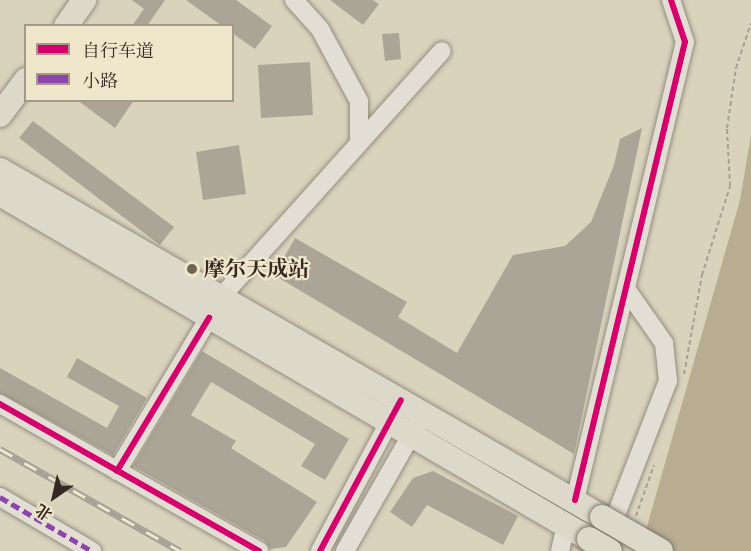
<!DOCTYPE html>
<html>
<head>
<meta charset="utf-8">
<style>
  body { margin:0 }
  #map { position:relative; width:751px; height:551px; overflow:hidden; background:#d9d3bc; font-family:"IM FELL Great Primer","Noto Serif SC",serif }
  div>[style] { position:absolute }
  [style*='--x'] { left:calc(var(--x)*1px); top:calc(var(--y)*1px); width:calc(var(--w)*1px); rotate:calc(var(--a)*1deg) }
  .water>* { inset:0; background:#b8ad91 }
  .building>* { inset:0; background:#aba597 }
  .path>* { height:2px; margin-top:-1px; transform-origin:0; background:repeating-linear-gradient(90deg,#a4a097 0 4.5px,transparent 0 7.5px) }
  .roads { filter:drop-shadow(0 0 2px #938d80) drop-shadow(0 0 2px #938d80) }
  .minor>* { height:18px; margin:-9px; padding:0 9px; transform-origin:9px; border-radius:9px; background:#e2ded3 }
  .major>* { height:24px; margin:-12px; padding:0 12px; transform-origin:12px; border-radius:12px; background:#dcd9cb }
  .rail>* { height:7px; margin-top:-3.5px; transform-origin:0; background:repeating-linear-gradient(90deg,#efe6cb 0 14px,#a4a097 0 28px); box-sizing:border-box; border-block:2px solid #a4a097 }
  .bridges { filter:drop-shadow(0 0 2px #7c776b) drop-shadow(0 0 2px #7c776b) }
  .major-bridge>* { height:24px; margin:-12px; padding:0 12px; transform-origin:12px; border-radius:12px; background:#dcd9cb }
  .quiet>* { height:4.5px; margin-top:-2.25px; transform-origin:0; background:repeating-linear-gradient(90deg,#8e44ad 0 9px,transparent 0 13.5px) }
  .cycleway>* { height:6px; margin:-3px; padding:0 3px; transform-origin:3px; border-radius:3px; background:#d6006c }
  .dots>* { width:16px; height:16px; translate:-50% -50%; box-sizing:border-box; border:3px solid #efe6cb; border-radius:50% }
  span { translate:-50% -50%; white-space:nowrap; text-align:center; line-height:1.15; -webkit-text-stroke:4.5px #efe6cb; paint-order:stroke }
  .poi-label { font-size:21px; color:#372821; font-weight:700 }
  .left { translate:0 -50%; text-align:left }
  .legend { position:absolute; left:24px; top:24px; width:210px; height:78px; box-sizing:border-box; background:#efe6cb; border:2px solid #a59a87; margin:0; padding:8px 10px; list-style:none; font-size:18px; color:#372821 }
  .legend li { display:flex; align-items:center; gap:12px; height:30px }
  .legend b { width:30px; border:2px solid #a59a87 }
  .north { position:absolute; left:24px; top:467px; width:60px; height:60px; -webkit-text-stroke:4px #efe6cb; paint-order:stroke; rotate:214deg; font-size:16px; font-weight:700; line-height:24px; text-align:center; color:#372821 }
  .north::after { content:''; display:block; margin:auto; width:21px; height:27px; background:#372821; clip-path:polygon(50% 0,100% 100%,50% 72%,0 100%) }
</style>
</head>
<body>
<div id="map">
  <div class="water">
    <i style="clip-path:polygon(751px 135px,751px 551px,640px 551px,740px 200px)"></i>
  </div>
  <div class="building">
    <i style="clip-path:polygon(132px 0,165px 0,147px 26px,132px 26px,144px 9px)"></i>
    <i style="clip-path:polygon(186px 0,236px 0,272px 26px,255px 49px,232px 33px,232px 26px,222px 26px)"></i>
    <i style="clip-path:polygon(330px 0,373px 0,379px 4px,363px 25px)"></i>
    <i style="clip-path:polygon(399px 33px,401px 59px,385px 61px,382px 34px)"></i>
    <i style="clip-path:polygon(310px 62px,313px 115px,261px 118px,258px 65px)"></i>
    <i style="clip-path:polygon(77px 100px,134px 100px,115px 128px)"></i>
    <i style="clip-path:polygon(33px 121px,174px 227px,160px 245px,19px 138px)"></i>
    <i style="clip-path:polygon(642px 128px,574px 454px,274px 275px,295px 238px,407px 302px,398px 317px,457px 353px,513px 255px,565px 246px,591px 222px,614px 165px,620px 139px)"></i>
    <i style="clip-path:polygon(239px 145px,246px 194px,203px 200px,196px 152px)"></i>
    <i style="clip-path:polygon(202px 351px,349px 439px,325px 480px,301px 466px,315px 444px,211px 382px,191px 415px,236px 441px,231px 448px,317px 502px,286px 547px,270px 549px,265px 541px,133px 466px)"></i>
    <i style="clip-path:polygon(77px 358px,147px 398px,113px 455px,0 393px,0 368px,107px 428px,119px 406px,67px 377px)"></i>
    <i style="clip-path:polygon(433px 471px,518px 516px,503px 545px,427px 505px,412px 527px,390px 512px,413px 478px)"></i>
  </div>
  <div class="path">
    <i style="--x:684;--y:374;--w:101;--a:-79.7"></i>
    <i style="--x:702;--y:275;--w:93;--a:-72.5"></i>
    <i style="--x:730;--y:186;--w:58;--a:-93"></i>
    <i style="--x:727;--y:128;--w:61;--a:-81.5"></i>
    <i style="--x:736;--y:68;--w:47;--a:-71.6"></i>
    <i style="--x:636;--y:516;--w:54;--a:-70.6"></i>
  </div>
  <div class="roads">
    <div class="minor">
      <i style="--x:294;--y:0;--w:39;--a:48"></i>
      <i style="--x:320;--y:29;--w:82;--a:61.6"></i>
      <i style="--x:359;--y:101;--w:38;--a:90"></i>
      <i style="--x:0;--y:404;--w:298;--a:29.6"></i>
      <i style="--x:117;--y:471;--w:204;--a:-59"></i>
      <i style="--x:222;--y:296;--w:329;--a:-48.1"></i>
      <i style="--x:0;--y:497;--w:107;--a:30.4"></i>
      <i style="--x:575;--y:500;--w:471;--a:-76.5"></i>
      <i style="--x:685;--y:42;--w:44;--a:-108.4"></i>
      <i style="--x:609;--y:533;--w:163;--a:-68.8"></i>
      <i style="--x:668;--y:381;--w:38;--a:-96"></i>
      <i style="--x:664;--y:343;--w:66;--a:-125.1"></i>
      <i style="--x:320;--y:551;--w:157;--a:-61.8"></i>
      <i style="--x:345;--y:551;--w:145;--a:-60.3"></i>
      <i style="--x:560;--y:551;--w:26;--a:-77"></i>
    </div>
    <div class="major">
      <i style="--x:66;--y:26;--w:32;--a:-55"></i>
      <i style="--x:0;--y:115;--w:44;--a:-53.4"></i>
      <i style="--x:0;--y:170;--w:695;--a:29.96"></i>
      <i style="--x:0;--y:194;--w:683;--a:30.36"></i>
    </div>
  </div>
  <div class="rail">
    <i style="--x:0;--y:449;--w:207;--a:29.5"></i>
  </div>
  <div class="bridges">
    <div class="major-bridge">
      <i style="--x:602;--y:517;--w:68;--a:30"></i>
      <i style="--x:589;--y:539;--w:24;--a:30"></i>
    </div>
  </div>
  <div class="quiet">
    <i style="--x:0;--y:497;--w:107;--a:30.4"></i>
  </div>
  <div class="cycleway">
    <i style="--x:0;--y:404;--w:298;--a:29.6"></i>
    <i style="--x:117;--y:471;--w:179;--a:-59"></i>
    <i style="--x:575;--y:500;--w:471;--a:-76.5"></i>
    <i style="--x:685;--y:42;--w:44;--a:-108.4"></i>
    <i style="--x:320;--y:551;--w:171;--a:-61.8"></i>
  </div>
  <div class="dots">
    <i style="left:192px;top:269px;background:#706457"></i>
  </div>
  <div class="poi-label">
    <span class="left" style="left:204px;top:269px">摩尔天成站</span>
  </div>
  <ul class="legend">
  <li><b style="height:8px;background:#d6006c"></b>自行车道</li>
  <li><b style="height:8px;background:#8e44ad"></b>小路</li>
  </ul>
  <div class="north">北</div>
</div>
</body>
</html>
